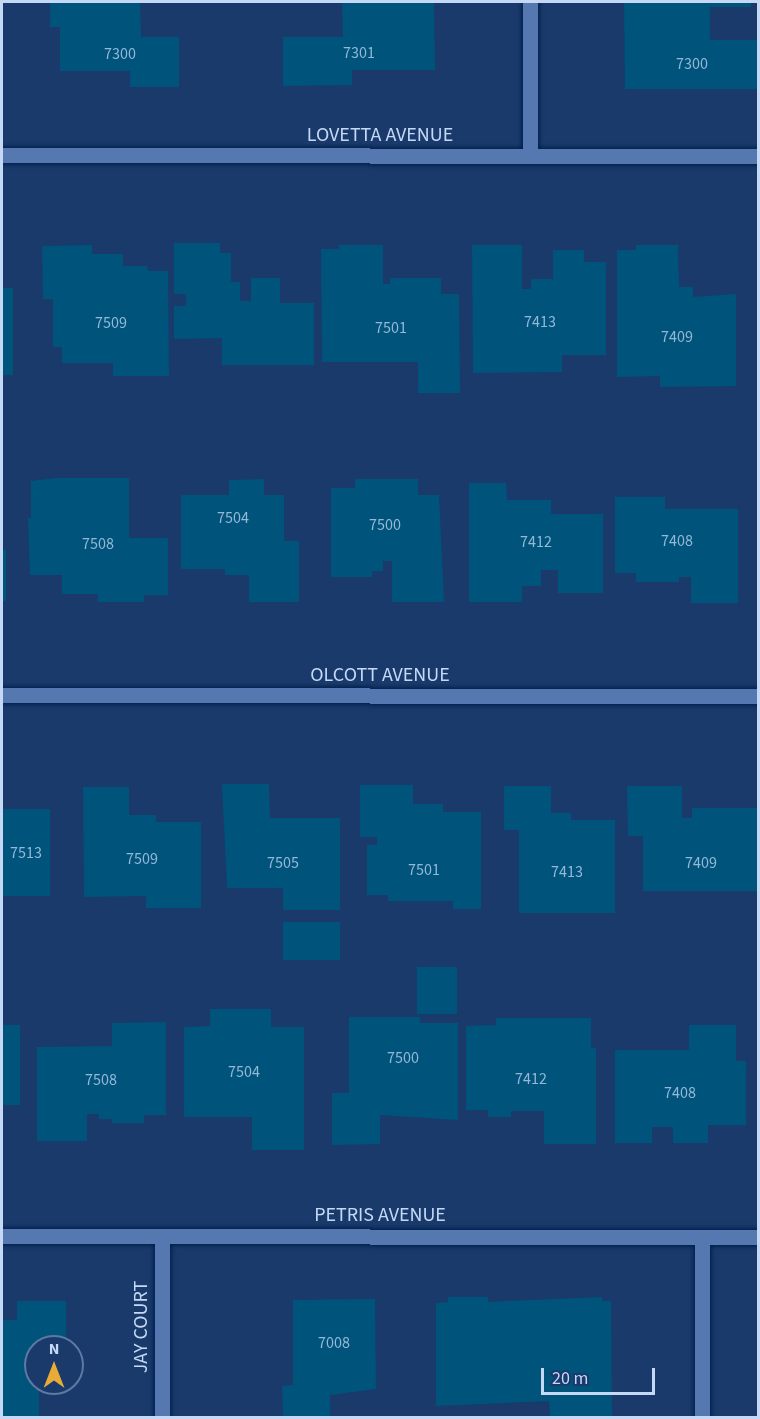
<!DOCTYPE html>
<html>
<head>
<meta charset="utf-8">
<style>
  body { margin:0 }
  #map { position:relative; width:760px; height:1419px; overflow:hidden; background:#193a6b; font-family:"Source Sans 3",sans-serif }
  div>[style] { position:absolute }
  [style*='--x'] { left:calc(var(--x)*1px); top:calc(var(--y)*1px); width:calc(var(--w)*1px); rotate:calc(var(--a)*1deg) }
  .building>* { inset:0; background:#00537b }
  .roads { filter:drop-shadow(0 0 2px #001f4e) drop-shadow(0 0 2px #001f4e) }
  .minor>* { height:15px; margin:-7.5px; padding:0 7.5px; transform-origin:7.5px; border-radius:7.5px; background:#5478af }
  span { translate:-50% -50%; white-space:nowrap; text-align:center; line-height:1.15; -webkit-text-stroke:6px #193a6b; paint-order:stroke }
  .number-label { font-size:16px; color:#94b8d8 }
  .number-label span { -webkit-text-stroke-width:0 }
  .street-label { font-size:20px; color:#c5d9f7 }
  .frame { position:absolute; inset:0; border:3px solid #c5d9f7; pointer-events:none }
  .north { position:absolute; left:24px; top:1335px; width:60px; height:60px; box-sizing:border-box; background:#193a6b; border:2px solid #5e7aa3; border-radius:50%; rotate:0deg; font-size:16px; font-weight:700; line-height:24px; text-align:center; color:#c5d9f7 }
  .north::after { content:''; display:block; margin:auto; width:21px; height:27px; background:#e9ab38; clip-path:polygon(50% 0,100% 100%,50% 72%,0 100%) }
  .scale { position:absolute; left:541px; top:1368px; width:114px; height:27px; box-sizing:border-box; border:3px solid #c5d9f7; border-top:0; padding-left:8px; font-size:18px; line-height:21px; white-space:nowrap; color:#c5d9f7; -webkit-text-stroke:4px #193a6b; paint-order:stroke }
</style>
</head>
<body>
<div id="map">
  <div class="building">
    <i style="clip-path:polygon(50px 2px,140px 2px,141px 37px,179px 37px,179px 87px,130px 87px,130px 71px,60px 71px,60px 27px,50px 27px)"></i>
    <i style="clip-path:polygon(342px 2px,434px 2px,435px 70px,352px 70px,352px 85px,283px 86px,283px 37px,343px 37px)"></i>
    <i style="clip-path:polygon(624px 2px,751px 2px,751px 7px,710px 7px,710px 40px,758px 40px,758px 89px,625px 89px)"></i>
    <i style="clip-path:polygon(174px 243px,220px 243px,220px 253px,231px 253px,231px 282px,240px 282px,240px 301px,251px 301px,251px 278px,280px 278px,280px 303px,314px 303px,314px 365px,222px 365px,222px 338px,174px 339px,174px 306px,186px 306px,186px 294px,174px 294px)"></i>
    <i style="clip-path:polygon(92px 245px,92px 254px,123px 254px,123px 266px,147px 266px,148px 271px,168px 271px,169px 376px,113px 376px,113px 363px,62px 363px,62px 347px,53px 347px,53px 299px,43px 299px,42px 246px)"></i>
    <i style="clip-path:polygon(339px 245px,383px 245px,383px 284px,390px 284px,390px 278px,441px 278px,441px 294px,459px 294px,460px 393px,418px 393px,418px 362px,322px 362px,321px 249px,339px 249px)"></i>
    <i style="clip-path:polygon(472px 245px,522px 245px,522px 289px,531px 289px,531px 279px,553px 279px,553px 250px,584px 250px,584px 262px,606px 262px,606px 355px,562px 355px,562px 372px,473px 373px)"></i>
    <i style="clip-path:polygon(636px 245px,678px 245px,679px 287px,693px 287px,693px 297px,736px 294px,736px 386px,660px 387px,660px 376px,617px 377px,617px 250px,636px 250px)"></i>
    <i style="clip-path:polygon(2px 288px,13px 288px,13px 375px,2px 375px)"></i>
    <i style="clip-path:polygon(56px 478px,129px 478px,129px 538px,168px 538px,168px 595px,144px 595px,144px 602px,98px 602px,98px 594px,62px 594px,62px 575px,30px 575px,28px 518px,31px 518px,31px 481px)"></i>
    <i style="clip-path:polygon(264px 479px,264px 495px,284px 495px,284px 541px,299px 541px,299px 602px,249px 602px,249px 575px,225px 575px,225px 569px,181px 569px,181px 495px,229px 495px,229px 480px)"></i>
    <i style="clip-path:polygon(355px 479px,418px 479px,418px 495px,439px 495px,444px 602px,392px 602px,392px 561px,383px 561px,383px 571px,372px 571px,372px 577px,331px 577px,331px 488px,355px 488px)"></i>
    <i style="clip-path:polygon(469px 483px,506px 483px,507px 500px,551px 500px,551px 514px,603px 514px,603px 593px,558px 593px,558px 570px,541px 570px,541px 586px,522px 586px,522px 602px,469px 602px)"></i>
    <i style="clip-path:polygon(615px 497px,665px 497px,665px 509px,738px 509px,738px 603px,691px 603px,691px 577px,679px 577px,679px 582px,636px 582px,636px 573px,615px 573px)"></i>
    <i style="clip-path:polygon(2px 550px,6px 550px,6px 601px,2px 601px)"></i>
    <i style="clip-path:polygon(222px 784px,269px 784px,270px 818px,340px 818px,340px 910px,283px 910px,283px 888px,227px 888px)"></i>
    <i style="clip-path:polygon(360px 785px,413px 785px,413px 804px,443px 804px,443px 812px,481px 812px,481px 909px,453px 909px,453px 901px,388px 901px,388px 895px,367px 895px,367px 845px,377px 845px,377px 837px,360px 837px)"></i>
    <i style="clip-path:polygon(504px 786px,551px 786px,551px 813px,571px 813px,571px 820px,615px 820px,615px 913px,519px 913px,519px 830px,504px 830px)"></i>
    <i style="clip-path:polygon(627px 786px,682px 786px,682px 818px,692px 818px,692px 808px,758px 808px,758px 891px,643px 891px,643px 836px,628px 836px)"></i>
    <i style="clip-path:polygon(83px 787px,129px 787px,129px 815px,156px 815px,156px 822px,201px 822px,201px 908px,146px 908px,146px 896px,84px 897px)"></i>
    <i style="clip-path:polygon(2px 809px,50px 809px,50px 896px,2px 896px)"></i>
    <i style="clip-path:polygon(283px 922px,340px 922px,340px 960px,283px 960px)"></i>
    <i style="clip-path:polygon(417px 967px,457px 967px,457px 1014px,417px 1014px)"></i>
    <i style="clip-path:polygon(210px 1009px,271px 1009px,271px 1027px,304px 1027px,304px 1150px,252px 1150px,252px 1117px,184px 1117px,184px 1027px,210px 1026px)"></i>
    <i style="clip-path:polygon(349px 1017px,420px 1017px,420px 1023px,458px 1023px,458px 1120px,380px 1115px,380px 1144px,332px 1145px,332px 1093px,349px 1093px)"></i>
    <i style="clip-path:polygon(496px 1018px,591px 1018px,591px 1048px,596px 1048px,596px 1144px,544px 1144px,544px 1111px,511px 1111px,511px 1117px,488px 1117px,488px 1110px,466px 1110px,466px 1026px,496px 1025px)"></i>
    <i style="clip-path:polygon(166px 1022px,166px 1115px,144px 1115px,144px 1123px,112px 1123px,112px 1119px,99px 1119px,99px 1114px,87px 1114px,87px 1141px,37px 1141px,37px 1047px,112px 1046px,112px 1023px)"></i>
    <i style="clip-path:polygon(2px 1025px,20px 1025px,20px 1105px,2px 1105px)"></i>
    <i style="clip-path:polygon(689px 1025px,736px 1025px,736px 1061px,746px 1061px,746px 1125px,708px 1125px,708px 1143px,673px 1143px,673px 1127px,652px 1127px,652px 1143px,615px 1143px,615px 1050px,689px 1050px)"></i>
    <i style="clip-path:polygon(448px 1297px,488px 1297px,488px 1302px,602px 1297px,602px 1301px,611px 1301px,612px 1418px,550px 1418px,549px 1401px,436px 1406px,436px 1303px,448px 1302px)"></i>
    <i style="clip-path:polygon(375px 1299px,376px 1389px,330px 1395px,330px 1418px,283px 1418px,282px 1386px,293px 1385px,293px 1300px)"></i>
    <i style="clip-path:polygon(17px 1301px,66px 1301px,66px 1347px,36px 1347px,34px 1389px,39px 1389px,39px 1418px,2px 1418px,2px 1320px,17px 1320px)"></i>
  </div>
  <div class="roads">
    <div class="minor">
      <i style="--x:2;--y:155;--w:756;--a:0.08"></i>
      <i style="--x:530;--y:156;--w:154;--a:-90"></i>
      <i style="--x:2;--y:695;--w:756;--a:0.08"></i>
      <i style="--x:2;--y:1236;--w:756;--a:0.08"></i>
      <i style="--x:702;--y:1237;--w:181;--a:90"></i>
      <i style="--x:162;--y:1418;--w:182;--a:-90"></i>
    </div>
  </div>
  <div class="number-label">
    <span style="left:359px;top:53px">7301</span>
    <span style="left:120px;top:54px">7300</span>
    <span style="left:692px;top:64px">7300</span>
    <span style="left:540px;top:322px">7413</span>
    <span style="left:111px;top:323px">7509</span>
    <span style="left:391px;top:328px">7501</span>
    <span style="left:677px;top:337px">7409</span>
    <span style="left:233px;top:518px">7504</span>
    <span style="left:385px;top:525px">7500</span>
    <span style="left:677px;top:541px">7408</span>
    <span style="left:536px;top:542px">7412</span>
    <span style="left:98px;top:544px">7508</span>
    <span style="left:26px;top:853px">7513</span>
    <span style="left:142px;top:859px">7509</span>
    <span style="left:283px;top:863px">7505</span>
    <span style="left:701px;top:863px">7409</span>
    <span style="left:424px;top:870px">7501</span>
    <span style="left:567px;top:872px">7413</span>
    <span style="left:403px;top:1058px">7500</span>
    <span style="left:244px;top:1072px">7504</span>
    <span style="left:531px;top:1079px">7412</span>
    <span style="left:101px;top:1080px">7508</span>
    <span style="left:680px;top:1093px">7408</span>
    <span style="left:334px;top:1343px">7008</span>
  </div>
  <div class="street-label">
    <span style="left:380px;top:135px">LOVETTA AVENUE</span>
    <span style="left:380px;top:675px">OLCOTT AVENUE</span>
    <span style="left:380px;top:1215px">PETRIS AVENUE</span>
    <span style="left:141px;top:1327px;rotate:-90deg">JAY COURT</span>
  </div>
  <div class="frame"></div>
  <div class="north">N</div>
  <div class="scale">20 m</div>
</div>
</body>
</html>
